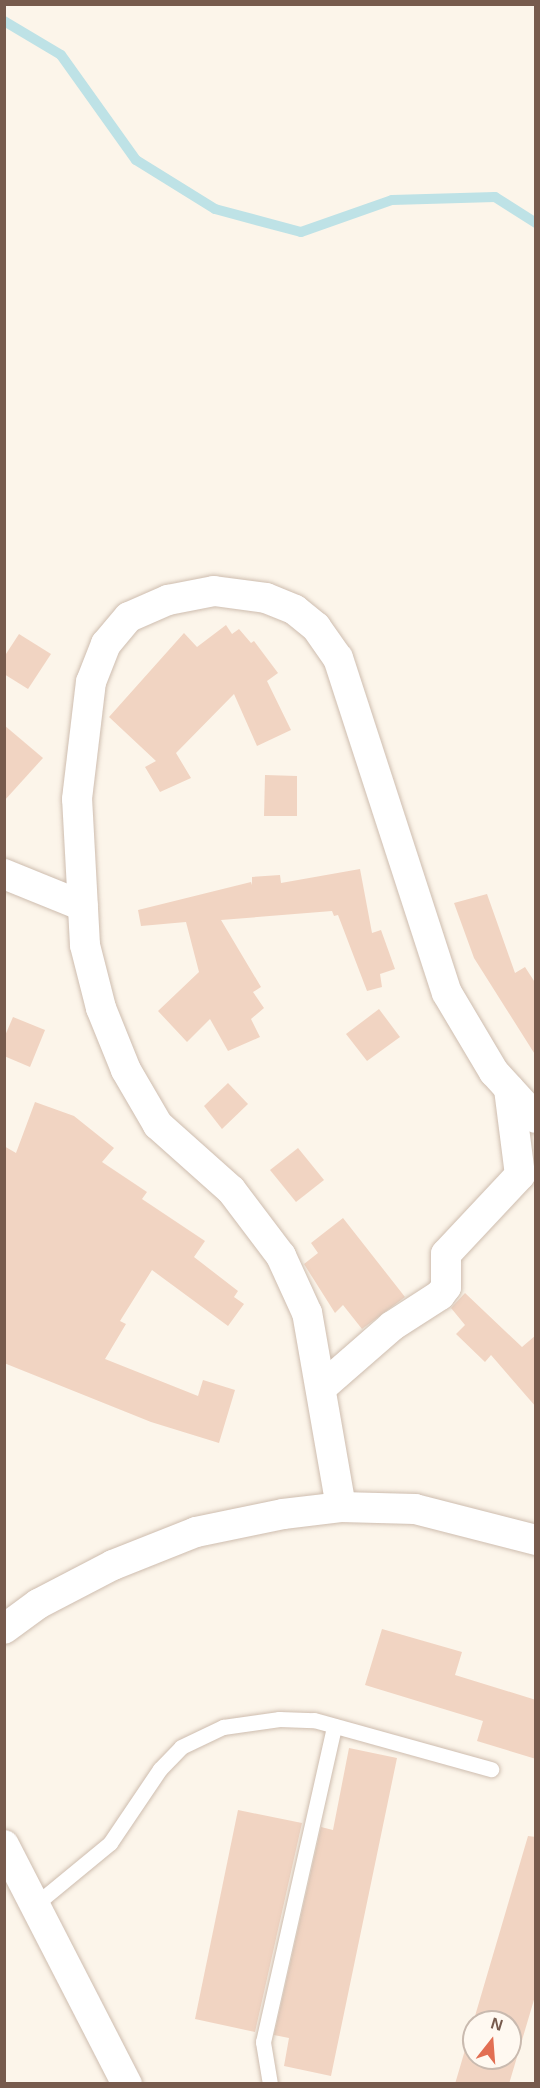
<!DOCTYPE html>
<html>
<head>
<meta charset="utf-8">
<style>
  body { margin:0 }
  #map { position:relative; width:540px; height:2088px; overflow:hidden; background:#fcf5ea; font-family:Arial,sans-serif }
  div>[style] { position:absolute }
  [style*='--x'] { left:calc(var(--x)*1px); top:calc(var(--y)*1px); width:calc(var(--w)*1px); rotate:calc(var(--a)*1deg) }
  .stream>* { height:10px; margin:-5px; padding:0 5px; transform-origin:5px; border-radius:5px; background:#bee2e6 }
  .building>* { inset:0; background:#f1d4c2 }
  .roads { filter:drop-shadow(0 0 2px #cebdaf) drop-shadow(0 0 2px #cebdaf) }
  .service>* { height:15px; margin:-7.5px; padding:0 7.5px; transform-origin:7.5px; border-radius:7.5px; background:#fff }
  .minor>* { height:30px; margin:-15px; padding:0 15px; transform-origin:15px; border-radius:15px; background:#fff }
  span { translate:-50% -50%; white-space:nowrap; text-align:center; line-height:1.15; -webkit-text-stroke:4.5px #fff9f1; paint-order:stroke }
  .frame { position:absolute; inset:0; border:6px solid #775b4d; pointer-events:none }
  .north { position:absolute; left:462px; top:2010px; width:60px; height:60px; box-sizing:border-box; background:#fff9f1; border:2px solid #c9baaf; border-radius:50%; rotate:17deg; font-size:16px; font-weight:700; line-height:24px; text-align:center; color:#775b4d }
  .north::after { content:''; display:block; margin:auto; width:21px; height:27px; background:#e26f53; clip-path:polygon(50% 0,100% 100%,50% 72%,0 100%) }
</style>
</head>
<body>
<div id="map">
  <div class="stream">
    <i style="--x:4;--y:21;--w:66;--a:30.8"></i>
    <i style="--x:61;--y:55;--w:129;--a:54.5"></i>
    <i style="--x:136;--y:160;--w:93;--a:31.8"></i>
    <i style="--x:215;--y:209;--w:89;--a:15"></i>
    <i style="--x:301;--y:232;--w:96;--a:-19.4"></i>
    <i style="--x:392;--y:200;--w:103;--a:-1.7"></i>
    <i style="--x:495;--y:197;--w:49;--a:32.4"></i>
  </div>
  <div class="building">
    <i style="clip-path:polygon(226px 625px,232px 634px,239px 629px,251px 643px,254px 641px,278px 673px,267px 681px,291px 730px,257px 746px,234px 694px,176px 753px,191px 778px,160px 792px,145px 767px,156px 761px,109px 717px,184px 633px,197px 647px)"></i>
    <i style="clip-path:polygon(19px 634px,51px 654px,28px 689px,4px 674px,4px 657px)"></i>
    <i style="clip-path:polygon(4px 725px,43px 758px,4px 801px)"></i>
    <i style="clip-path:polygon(265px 775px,297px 776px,297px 816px,264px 816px)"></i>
    <i style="clip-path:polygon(360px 869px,372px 933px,381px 930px,395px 969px,380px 974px,382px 987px,367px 991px,338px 915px,334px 916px,332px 911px,221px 920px,261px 987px,253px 992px,264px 1008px,251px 1019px,260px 1037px,228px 1051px,210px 1019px,187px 1042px,158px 1011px,199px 972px,186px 922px,141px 926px,138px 910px,251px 882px,252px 885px,252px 877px,280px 875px,281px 883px)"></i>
    <i style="clip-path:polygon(487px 894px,515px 973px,525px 967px,536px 984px,536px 1056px,474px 958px,454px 903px)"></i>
    <i style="clip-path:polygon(379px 1009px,400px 1037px,367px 1061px,346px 1034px)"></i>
    <i style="clip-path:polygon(13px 1017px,45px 1030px,30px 1067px,4px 1056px,4px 1038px)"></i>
    <i style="clip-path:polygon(228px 1083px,248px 1104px,222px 1129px,204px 1106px)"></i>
    <i style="clip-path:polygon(35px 1102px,74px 1116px,114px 1148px,102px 1162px,147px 1192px,142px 1199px,205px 1241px,194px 1257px,238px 1291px,234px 1297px,244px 1304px,228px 1326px,152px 1270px,120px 1321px,126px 1324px,105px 1359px,198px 1396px,203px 1380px,235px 1390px,219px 1443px,151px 1422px,4px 1363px,4px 1146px,16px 1153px)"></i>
    <i style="clip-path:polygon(298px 1148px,324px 1180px,296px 1202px,270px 1170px)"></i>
    <i style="clip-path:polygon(343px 1218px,405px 1297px,362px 1329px,343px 1305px,335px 1313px,304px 1264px,318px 1253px,311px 1243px)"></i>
    <i style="clip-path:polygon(465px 1293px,522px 1347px,536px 1335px,536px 1407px,491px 1355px,485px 1362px,456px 1334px,465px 1325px,451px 1308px)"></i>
    <i style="clip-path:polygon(382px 1629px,462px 1652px,455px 1675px,536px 1700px,536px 1759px,477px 1741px,483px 1721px,365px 1685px)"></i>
    <i style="clip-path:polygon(349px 1748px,397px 1758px,331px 2076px,284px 2066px,289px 2038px,274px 2035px,321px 1827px,333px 1830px)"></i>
    <i style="clip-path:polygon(238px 1810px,302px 1823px,255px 2032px,195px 2019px)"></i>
    <i style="clip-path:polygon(evenodd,528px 1836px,536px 1837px,536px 1993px,509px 2084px,455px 2084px,528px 1836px,474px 2022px,510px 2022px,510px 2058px,474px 2058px,474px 2022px)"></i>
  </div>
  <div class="roads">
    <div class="service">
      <i style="--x:36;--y:1904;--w:96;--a:-39.5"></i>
      <i style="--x:110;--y:1843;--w:89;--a:-56"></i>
      <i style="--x:160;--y:1769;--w:30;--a:-46"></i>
      <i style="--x:181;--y:1747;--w:47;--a:-25.5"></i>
      <i style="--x:223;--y:1727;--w:57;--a:-8.1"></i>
      <i style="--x:279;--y:1719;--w:35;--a:2"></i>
      <i style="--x:314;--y:1720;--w:184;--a:15.5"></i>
      <i style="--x:270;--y:2084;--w:43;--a:-99.5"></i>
      <i style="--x:263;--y:2042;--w:324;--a:-77.3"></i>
    </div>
    <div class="minor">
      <i style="--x:4;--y:874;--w:85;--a:22.1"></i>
      <i style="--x:321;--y:1388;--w:94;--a:-41.1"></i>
      <i style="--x:392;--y:1326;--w:57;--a:-32.9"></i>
      <i style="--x:440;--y:1295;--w:10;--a:-53"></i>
      <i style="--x:446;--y:1287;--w:33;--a:-90"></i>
      <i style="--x:446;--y:1254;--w:108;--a:-46.9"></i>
      <i style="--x:520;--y:1175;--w:87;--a:-97.3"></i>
      <i style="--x:341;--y:1507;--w:197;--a:-99.9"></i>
      <i style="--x:307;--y:1313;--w:63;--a:-114.5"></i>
      <i style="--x:281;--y:1256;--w:83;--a:-127.1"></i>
      <i style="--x:231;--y:1190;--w:98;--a:-138.3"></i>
      <i style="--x:158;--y:1125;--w:64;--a:-120.2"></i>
      <i style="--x:126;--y:1070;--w:67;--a:-112"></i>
      <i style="--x:101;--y:1008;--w:65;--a:-104.3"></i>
      <i style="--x:85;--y:945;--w:146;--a:-93.1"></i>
      <i style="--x:77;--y:799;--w:118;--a:-83.2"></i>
      <i style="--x:91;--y:682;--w:41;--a:-68.5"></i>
      <i style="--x:106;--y:644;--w:35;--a:-50"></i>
      <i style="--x:129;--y:617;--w:43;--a:-23.6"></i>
      <i style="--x:168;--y:600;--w:47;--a:-11.1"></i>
      <i style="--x:214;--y:591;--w:52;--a:7.7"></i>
      <i style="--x:266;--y:598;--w:31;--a:22"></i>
      <i style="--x:295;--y:610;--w:27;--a:39"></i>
      <i style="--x:316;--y:627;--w:38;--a:55"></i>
      <i style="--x:338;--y:658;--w:352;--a:72"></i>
      <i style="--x:447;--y:993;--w:92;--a:59.3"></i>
      <i style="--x:494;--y:1072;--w:62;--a:47.6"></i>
      <i style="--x:4;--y:1629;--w:42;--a:-36.3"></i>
      <i style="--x:38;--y:1604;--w:85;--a:-27.5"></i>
      <i style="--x:113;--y:1565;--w:89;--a:-21.7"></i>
      <i style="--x:196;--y:1532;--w:89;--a:-11.7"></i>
      <i style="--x:283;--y:1514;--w:58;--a:-6.9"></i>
      <i style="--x:341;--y:1507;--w:74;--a:1.5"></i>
      <i style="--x:415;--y:1509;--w:125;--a:14.4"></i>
      <i style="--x:4;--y:1845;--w:269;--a:62.8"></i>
    </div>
  </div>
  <div class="frame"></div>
  <div class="north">N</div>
</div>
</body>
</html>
